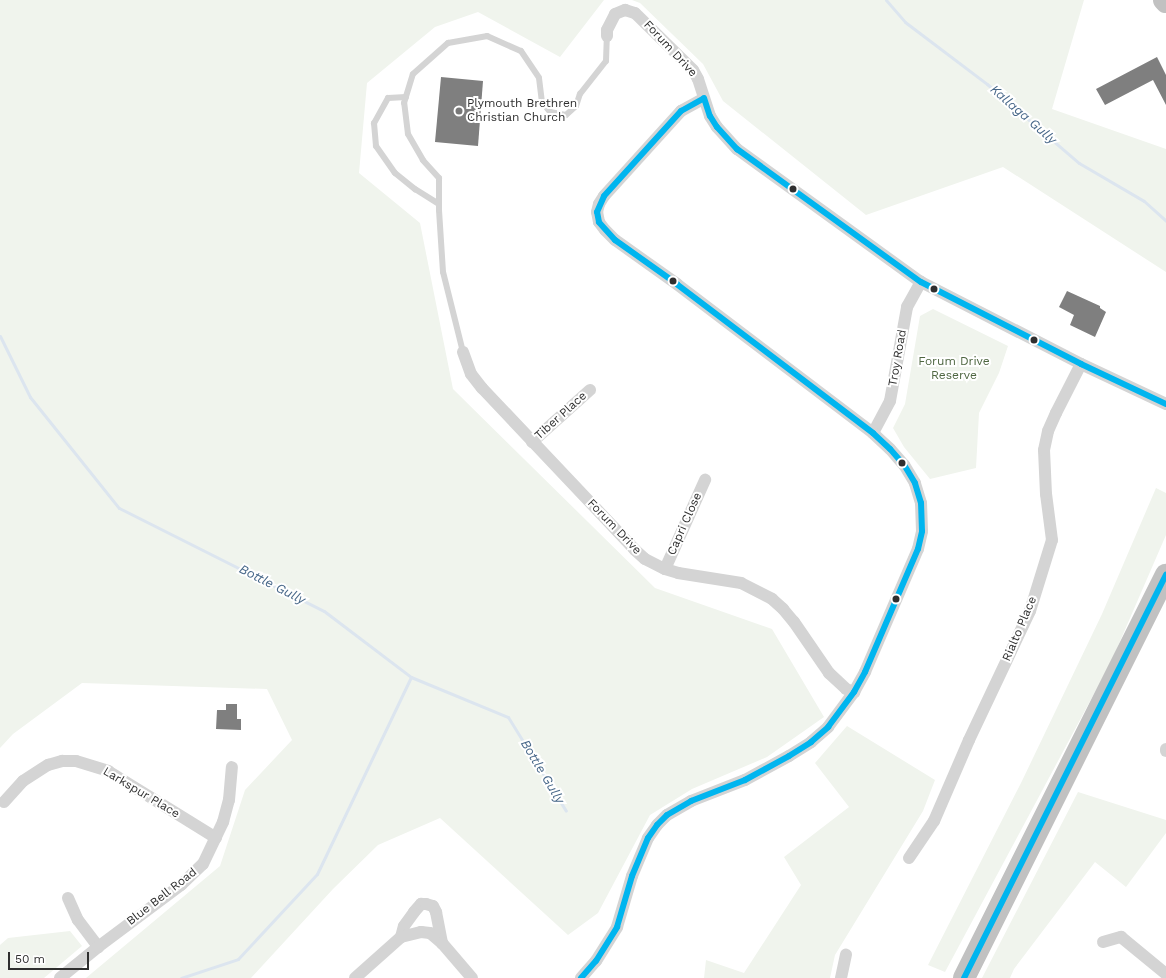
<!DOCTYPE html>
<html>
<head>
<meta charset="utf-8">
<style>
  body { margin:0 }
  #map { position:relative; width:1166px; height:978px; overflow:hidden; background:#fff; font-family:"Work Sans",sans-serif }
  div>[style] { position:absolute }
  [style*='--x'] { left:calc(var(--x)*1px); top:calc(var(--y)*1px); width:calc(var(--w)*1px); rotate:calc(var(--a)*1deg) }
  .green>* { inset:0; background:#f0f4ed }
  .stream>* { height:3px; margin:-1.5px; padding:0 1.5px; transform-origin:1.5px; border-radius:1.5px; background:#dce5ef }
  .building>* { inset:0; background:#7f7f7f }
  .lane>* { height:6px; margin:-3px; padding:0 3px; transform-origin:3px; border-radius:3px; background:#d4d4d4 }
  .street>* { height:12px; margin:-6px; padding:0 6px; transform-origin:6px; border-radius:6px; background:#d4d4d4 }
  .highway>* { height:22px; margin:-11px; padding:0 11px; transform-origin:11px; border-radius:11px; background:#c1c1c1 }
  .bus-1>* { height:6px; margin:-3px; padding:0 3px; transform-origin:3px; border-radius:3px; background:#00b5ef }
  .dots>* { width:11px; height:11px; translate:-50% -50%; box-sizing:border-box; border:2px solid #fff; border-radius:50% }
  span { translate:-50% -50%; white-space:nowrap; text-align:center; line-height:1.15; -webkit-text-stroke:4px #fff; paint-order:stroke }
  .street-label { font-size:12px; color:#2f2f2f }
  .poi-label { font-size:12px; color:#2f2f2f }
  .left { translate:0 -50%; text-align:left }
  .park-label { font-size:12px; color:#4e6641 }
  .water-label { font-size:13px; color:#466688; font-style:italic }
  .scale { position:absolute; left:8px; top:952px; width:81px; height:18px; box-sizing:border-box; border:2px solid #2f2f2f; border-top:0; padding-left:5px; font-size:12px; line-height:14px; white-space:nowrap; color:#2f2f2f; -webkit-text-stroke:3px #fff; paint-order:stroke }
</style>
</head>
<body>
<div id="map">
  <div class="green">
    <i style="clip-path:polygon(0 0,604px 0,560px 57px,478px 12px,435px 27px,367px 83px,359px 173px,420px 223px,453px 389px,655px 588px,772px 629px,824px 717px,767px 757px,692px 789px,650px 815px,598px 913px,568px 935px,440px 818px,378px 845px,333px 889px,251px 978px,86px 978px,220px 866px,245px 790px,292px 740px,267px 689px,82px 683px,13px 734px,0 748px)"></i>
    <i style="clip-path:polygon(632px 0,1084px 0,1052px 109px,1166px 149px,1166px 272px,1003px 167px,866px 215px,723px 101px,703px 64px,640px 3px)"></i>
    <i style="clip-path:polygon(933px 309px,1008px 346px,999px 373px,979px 413px,976px 468px,930px 479px,904px 447px,893px 428px,905px 404px,920px 316px)"></i>
    <i style="clip-path:polygon(1156px 488px,1166px 493px,1166px 535px,1111px 662px,945px 972px,928px 965px,1021px 783px,1102px 614px)"></i>
    <i style="clip-path:polygon(847px 726px,935px 780px,923px 811px,835px 955px,830px 978px,704px 978px,706px 960px,744px 973px,801px 885px,784px 857px,849px 807px,815px 763px)"></i>
    <i style="clip-path:polygon(1078px 792px,1166px 820px,1166px 833px,1126px 887px,1095px 862px,1014px 969px,1010px 978px,982px 978px)"></i>
    <i style="clip-path:polygon(70px 931px,82px 946px,44px 978px,0 978px,0 945px,8px 938px)"></i>
  </div>
  <div class="stream">
    <i style="--x:886;--y:0;--w:29;--a:49"></i>
    <i style="--x:905;--y:22;--w:103;--a:37.1"></i>
    <i style="--x:987;--y:84;--w:121;--a:40.7"></i>
    <i style="--x:1079;--y:163;--w:75;--a:30.3"></i>
    <i style="--x:1144;--y:201;--w:30;--a:42"></i>
    <i style="--x:0;--y:336;--w:68;--a:63.8"></i>
    <i style="--x:30;--y:397;--w:142;--a:51.3"></i>
    <i style="--x:119;--y:508;--w:229;--a:26.7"></i>
    <i style="--x:324;--y:611;--w:109;--a:37.2"></i>
    <i style="--x:411;--y:677;--w:105;--a:22.4"></i>
    <i style="--x:508;--y:717;--w:110;--a:58.3"></i>
    <i style="--x:181;--y:978;--w:60;--a:-18.4"></i>
    <i style="--x:238;--y:959;--w:116;--a:-47.1"></i>
    <i style="--x:317;--y:874;--w:218;--a:-64.5"></i>
  </div>
  <div class="building">
    <i style="clip-path:polygon(1157px 57px,1166px 75px,1166px 105px,1153px 80px,1105px 105px,1096px 89px)"></i>
    <i style="clip-path:polygon(441px 77px,483px 81px,478px 146px,435px 142px)"></i>
    <i style="clip-path:polygon(1067px 291px,1100px 306px,1100px 308px,1106px 312px,1095px 337px,1070px 325px,1074px 315px,1059px 307px)"></i>
    <i style="clip-path:polygon(226px 704px,237px 704px,237px 719px,241px 719px,241px 730px,216px 729px,217px 710px,226px 710px)"></i>
  </div>
  <div class="lane">
    <i style="--x:406;--y:97;--w:18;--a:177"></i>
    <i style="--x:388;--y:98;--w:29;--a:119"></i>
    <i style="--x:374;--y:123;--w:23;--a:85"></i>
    <i style="--x:376;--y:146;--w:33;--a:55"></i>
    <i style="--x:395;--y:173;--w:26;--a:39"></i>
    <i style="--x:415;--y:189;--w:28;--a:32"></i>
    <i style="--x:463;--y:352;--w:82;--a:-104"></i>
    <i style="--x:443;--y:272;--w:62;--a:-93.7"></i>
    <i style="--x:439;--y:210;--w:32;--a:-90"></i>
    <i style="--x:439;--y:178;--w:24;--a:-132"></i>
    <i style="--x:423;--y:160;--w:30;--a:-120"></i>
    <i style="--x:408;--y:134;--w:31;--a:-97"></i>
    <i style="--x:404;--y:103;--w:30;--a:-73"></i>
    <i style="--x:413;--y:74;--w:47;--a:-41.5"></i>
    <i style="--x:448;--y:43;--w:40;--a:-10"></i>
    <i style="--x:487;--y:36;--w:37;--a:24"></i>
    <i style="--x:521;--y:51;--w:32;--a:56"></i>
    <i style="--x:539;--y:78;--w:24;--a:83"></i>
    <i style="--x:542;--y:102;--w:13;--a:51"></i>
    <i style="--x:550;--y:112;--w:16;--a:11"></i>
    <i style="--x:566;--y:115;--w:13;--a:-42"></i>
    <i style="--x:576;--y:106;--w:13;--a:-72"></i>
    <i style="--x:580;--y:94;--w:42;--a:-51.8"></i>
    <i style="--x:606;--y:61;--w:25;--a:-88"></i>
  </div>
  <div class="street">
    <i style="--x:607;--y:36;--w:6;--a:-90"></i>
    <i style="--x:607;--y:30;--w:18;--a:-63"></i>
    <i style="--x:615;--y:14;--w:11;--a:-22"></i>
    <i style="--x:625;--y:10;--w:10;--a:17"></i>
    <i style="--x:635;--y:13;--w:81;--a:44.5"></i>
    <i style="--x:693;--y:70;--w:10;--a:61"></i>
    <i style="--x:698;--y:79;--w:39;--a:72"></i>
    <i style="--x:710;--y:116;--w:13;--a:58"></i>
    <i style="--x:717;--y:127;--w:30;--a:48"></i>
    <i style="--x:737;--y:149;--w:227;--a:35.9"></i>
    <i style="--x:921;--y:282;--w:180;--a:27.1"></i>
    <i style="--x:1081;--y:364;--w:94;--a:25.2"></i>
    <i style="--x:463;--y:352;--w:23;--a:70"></i>
    <i style="--x:471;--y:374;--w:18;--a:52"></i>
    <i style="--x:482;--y:388;--w:223;--a:46.6"></i>
    <i style="--x:635;--y:550;--w:13;--a:42"></i>
    <i style="--x:645;--y:559;--w:22;--a:27"></i>
    <i style="--x:665;--y:569;--w:14;--a:17"></i>
    <i style="--x:678;--y:573;--w:64;--a:9"></i>
    <i style="--x:741;--y:583;--w:35;--a:27"></i>
    <i style="--x:772;--y:599;--w:15;--a:42"></i>
    <i style="--x:783;--y:609;--w:17;--a:50"></i>
    <i style="--x:794;--y:622;--w:62;--a:55.5"></i>
    <i style="--x:829;--y:673;--w:23;--a:43"></i>
    <i style="--x:846;--y:689;--w:9;--a:21"></i>
    <i style="--x:873;--y:433;--w:36;--a:-62"></i>
    <i style="--x:890;--y:401;--w:96;--a:-79.7"></i>
    <i style="--x:907;--y:307;--w:29;--a:-61"></i>
    <i style="--x:532;--y:442;--w:78;--a:-41.9"></i>
    <i style="--x:665;--y:569;--w:98;--a:-65.8"></i>
    <i style="--x:1166;--y:749;--w:2;--a:90"></i>
    <i style="--x:4;--y:802;--w:28;--a:-48"></i>
    <i style="--x:23;--y:781;--w:30;--a:-33"></i>
    <i style="--x:48;--y:765;--w:15;--a:-16"></i>
    <i style="--x:62;--y:761;--w:14;--a:0"></i>
    <i style="--x:76;--y:761;--w:34;--a:17"></i>
    <i style="--x:108;--y:771;--w:127;--a:31.8"></i>
    <i style="--x:909;--y:858;--w:45;--a:-56"></i>
    <i style="--x:934;--y:821;--w:88;--a:-66.6"></i>
    <i style="--x:969;--y:740;--w:143;--a:-64.7"></i>
    <i style="--x:1030;--y:611;--w:74;--a:-72.8"></i>
    <i style="--x:1052;--y:540;--w:46;--a:-97.4"></i>
    <i style="--x:1046;--y:494;--w:44;--a:-92.6"></i>
    <i style="--x:1044;--y:450;--w:19;--a:-78"></i>
    <i style="--x:1048;--y:431;--w:20;--a:-66"></i>
    <i style="--x:1056;--y:413;--w:55;--a:-63"></i>
    <i style="--x:68;--y:898;--w:24;--a:66"></i>
    <i style="--x:78;--y:920;--w:34;--a:53"></i>
    <i style="--x:401;--y:937;--w:11;--a:-75"></i>
    <i style="--x:404;--y:926;--w:17;--a:-54"></i>
    <i style="--x:414;--y:912;--w:11;--a:-49"></i>
    <i style="--x:421;--y:904;--w:5;--a:0"></i>
    <i style="--x:426;--y:904;--w:7;--a:16"></i>
    <i style="--x:433;--y:906;--w:7;--a:63"></i>
    <i style="--x:436;--y:912;--w:32;--a:79"></i>
    <i style="--x:1103;--y:942;--w:19;--a:-16"></i>
    <i style="--x:1121;--y:937;--w:58;--a:39.4"></i>
    <i style="--x:60;--y:978;--w:49;--a:-39.2"></i>
    <i style="--x:98;--y:947;--w:104;--a:-36.8"></i>
    <i style="--x:181;--y:885;--w:30;--a:-44"></i>
    <i style="--x:203;--y:864;--w:47;--a:-64.5"></i>
    <i style="--x:223;--y:822;--w:23;--a:-75"></i>
    <i style="--x:229;--y:800;--w:33;--a:-85"></i>
    <i style="--x:355;--y:978;--w:62;--a:-41.7"></i>
    <i style="--x:401;--y:937;--w:21;--a:-14"></i>
    <i style="--x:421;--y:932;--w:9;--a:6"></i>
    <i style="--x:430;--y:933;--w:16;--a:40"></i>
    <i style="--x:442;--y:943;--w:46;--a:49.4"></i>
    <i style="--x:581;--y:978;--w:23;--a:-49"></i>
    <i style="--x:596;--y:961;--w:40;--a:-58"></i>
    <i style="--x:617;--y:927;--w:53;--a:-73.6"></i>
    <i style="--x:632;--y:876;--w:41;--a:-67.2"></i>
    <i style="--x:648;--y:838;--w:16;--a:-55"></i>
    <i style="--x:657;--y:825;--w:14;--a:-45"></i>
    <i style="--x:667;--y:815;--w:28;--a:-30"></i>
    <i style="--x:691;--y:801;--w:58;--a:-21.3"></i>
    <i style="--x:745;--y:780;--w:50;--a:-28.6"></i>
    <i style="--x:789;--y:756;--w:26;--a:-32"></i>
    <i style="--x:811;--y:742;--w:23;--a:-41"></i>
    <i style="--x:828;--y:727;--w:44;--a:-53.4"></i>
    <i style="--x:854;--y:692;--w:23;--a:-61"></i>
    <i style="--x:865;--y:672;--w:134;--a:-66.7"></i>
    <i style="--x:918;--y:549;--w:18;--a:-77"></i>
    <i style="--x:922;--y:531;--w:28;--a:-92"></i>
    <i style="--x:921;--y:503;--w:21;--a:-107"></i>
    <i style="--x:915;--y:483;--w:21;--a:-121"></i>
    <i style="--x:904;--y:465;--w:21;--a:-131"></i>
    <i style="--x:890;--y:449;--w:23;--a:-137"></i>
    <i style="--x:873;--y:433;--w:246;--a:-142.8"></i>
    <i style="--x:677;--y:284;--w:76;--a:-144.6"></i>
    <i style="--x:615;--y:240;--w:14;--a:-135"></i>
    <i style="--x:605;--y:230;--w:10;--a:-127"></i>
    <i style="--x:599;--y:222;--w:10;--a:-101"></i>
    <i style="--x:597;--y:212;--w:8;--a:-76"></i>
    <i style="--x:599;--y:204;--w:9;--a:-58"></i>
    <i style="--x:604;--y:196;--w:115;--a:-47.8"></i>
    <i style="--x:681;--y:111;--w:26;--a:-29"></i>
    <i style="--x:841;--y:978;--w:24;--a:-78"></i>
  </div>
  <div class="highway">
    <i style="--x:1164;--y:0;--w:3;--a:45"></i>
    <i style="--x:964;--y:978;--w:451;--a:-63.4"></i>
  </div>
  <div class="bus-1">
    <i style="--x:581;--y:978;--w:23;--a:-49"></i>
    <i style="--x:596;--y:961;--w:40;--a:-58"></i>
    <i style="--x:617;--y:927;--w:53;--a:-73.6"></i>
    <i style="--x:632;--y:876;--w:41;--a:-67.2"></i>
    <i style="--x:648;--y:838;--w:16;--a:-55"></i>
    <i style="--x:657;--y:825;--w:14;--a:-45"></i>
    <i style="--x:667;--y:815;--w:28;--a:-30"></i>
    <i style="--x:691;--y:801;--w:58;--a:-21.3"></i>
    <i style="--x:745;--y:780;--w:50;--a:-28.6"></i>
    <i style="--x:789;--y:756;--w:26;--a:-32"></i>
    <i style="--x:811;--y:742;--w:23;--a:-41"></i>
    <i style="--x:828;--y:727;--w:44;--a:-53.4"></i>
    <i style="--x:854;--y:692;--w:23;--a:-61"></i>
    <i style="--x:865;--y:672;--w:134;--a:-66.7"></i>
    <i style="--x:918;--y:549;--w:18;--a:-77"></i>
    <i style="--x:922;--y:531;--w:28;--a:-92"></i>
    <i style="--x:921;--y:503;--w:21;--a:-107"></i>
    <i style="--x:915;--y:483;--w:21;--a:-121"></i>
    <i style="--x:904;--y:465;--w:21;--a:-131"></i>
    <i style="--x:890;--y:449;--w:23;--a:-137"></i>
    <i style="--x:873;--y:433;--w:246;--a:-142.8"></i>
    <i style="--x:677;--y:284;--w:76;--a:-144.6"></i>
    <i style="--x:615;--y:240;--w:24;--a:-132"></i>
    <i style="--x:599;--y:222;--w:10;--a:-101"></i>
    <i style="--x:597;--y:212;--w:17;--a:-66"></i>
    <i style="--x:604;--y:196;--w:115;--a:-47.8"></i>
    <i style="--x:681;--y:111;--w:26;--a:-29"></i>
    <i style="--x:704;--y:98;--w:19;--a:72"></i>
    <i style="--x:710;--y:116;--w:13;--a:58"></i>
    <i style="--x:717;--y:127;--w:30;--a:48"></i>
    <i style="--x:737;--y:149;--w:227;--a:35.9"></i>
    <i style="--x:921;--y:282;--w:180;--a:27.1"></i>
    <i style="--x:1081;--y:364;--w:94;--a:25.2"></i>
    <i style="--x:964;--y:978;--w:451;--a:-63.4"></i>
  </div>
  <div class="dots">
    <i style="left:459px;top:111px;background:#787878"></i>
    <i style="left:793px;top:189px;background:#2f2f2f"></i>
    <i style="left:673px;top:281px;background:#2f2f2f"></i>
    <i style="left:934px;top:289px;background:#2f2f2f"></i>
    <i style="left:1034px;top:340px;background:#2f2f2f"></i>
    <i style="left:902px;top:463px;background:#2f2f2f"></i>
    <i style="left:896px;top:599px;background:#2f2f2f"></i>
  </div>
  <div class="street-label">
    <span style="left:670px;top:49px;rotate:47deg">Forum Drive</span>
    <span style="left:898px;top:358px;rotate:-80deg">Troy Road</span>
    <span style="left:561px;top:416px;rotate:-42deg">Tiber Place</span>
    <span style="left:685px;top:524px;rotate:-66deg">Capri Close</span>
    <span style="left:614px;top:527px;rotate:46deg">Forum Drive</span>
    <span style="left:1020px;top:629px;rotate:-67deg">Rialto Place</span>
    <span style="left:141px;top:793px;rotate:31deg">Larkspur Place</span>
    <span style="left:162px;top:897px;rotate:-38deg">Blue Bell Road</span>
  </div>
  <div class="poi-label">
    <span class="left" style="left:467px;top:111px">Plymouth Brethren<br>Christian Church</span>
  </div>
  <div class="park-label">
    <span style="left:954px;top:369px">Forum Drive<br>Reserve</span>
  </div>
  <div class="water-label">
    <span style="left:1023px;top:115px;rotate:41deg">Kallaga Gully</span>
    <span style="left:272px;top:585px;rotate:27deg">Bottle Gully</span>
    <span style="left:542px;top:772px;rotate:59deg">Bottle Gully</span>
  </div>
  <div class="scale">50 m</div>
</div>
</body>
</html>
